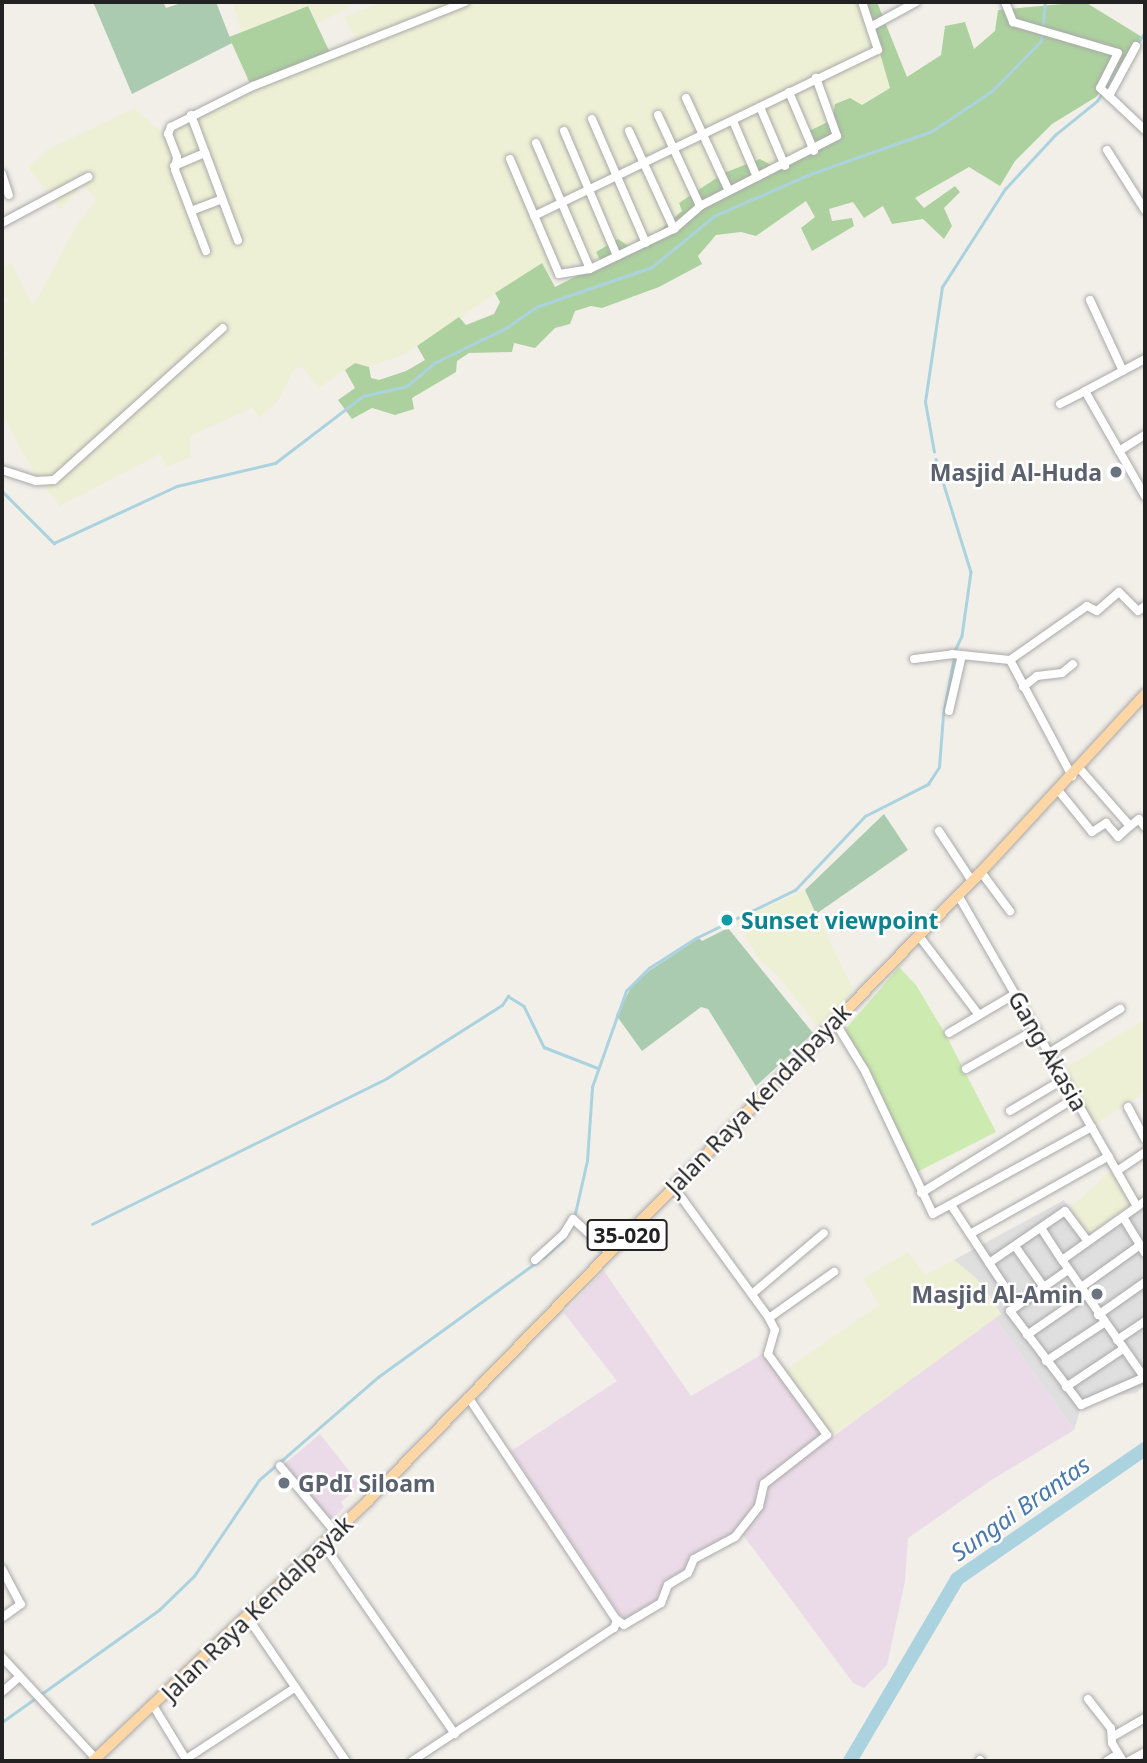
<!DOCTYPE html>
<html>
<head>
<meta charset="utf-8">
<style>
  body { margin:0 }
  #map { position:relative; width:1147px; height:1763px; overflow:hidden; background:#f2efe9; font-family:"Noto Sans",sans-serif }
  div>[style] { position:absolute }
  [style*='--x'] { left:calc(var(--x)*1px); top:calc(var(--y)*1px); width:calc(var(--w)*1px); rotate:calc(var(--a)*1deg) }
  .residential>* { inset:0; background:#e0dfdf }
  .industrial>* { inset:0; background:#ebdbe8 }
  .farmland>* { inset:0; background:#eef0d5 }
  .grass>* { inset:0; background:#cdebb0 }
  .forest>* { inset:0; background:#add19e }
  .cemetery>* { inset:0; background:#aacbaf }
  .stream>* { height:2.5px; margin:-1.25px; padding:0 1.25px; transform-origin:1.25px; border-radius:1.25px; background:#aad3df }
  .river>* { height:14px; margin:-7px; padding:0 7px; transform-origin:7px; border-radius:7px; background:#aad3df }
  .roads { filter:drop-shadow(0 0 2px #a9a9a9) drop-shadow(0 0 2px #a9a9a9) }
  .minor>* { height:8px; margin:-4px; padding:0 4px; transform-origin:4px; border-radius:4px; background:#fff }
  .major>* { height:10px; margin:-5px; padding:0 5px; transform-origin:5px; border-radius:5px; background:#fcd6a4 }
  .dots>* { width:19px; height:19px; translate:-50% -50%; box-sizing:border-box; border:4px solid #fff; border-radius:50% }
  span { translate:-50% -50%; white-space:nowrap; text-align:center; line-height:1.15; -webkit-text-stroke:5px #fff; paint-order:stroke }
  .shield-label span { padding:2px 5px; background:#fff; border:2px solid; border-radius:5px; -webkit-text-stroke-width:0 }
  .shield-label { font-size:21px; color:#222; font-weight:700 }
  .worship-label { font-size:23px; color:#5b616d; font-weight:700 }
  .right { translate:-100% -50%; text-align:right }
  .left { translate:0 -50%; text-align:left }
  .culture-label { font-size:23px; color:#0d838f; font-weight:700 }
  .street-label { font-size:23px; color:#222 }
  .water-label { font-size:24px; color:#4a7aab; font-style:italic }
  .frame { position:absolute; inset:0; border:4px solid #222; pointer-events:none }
</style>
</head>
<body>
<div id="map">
  <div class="residential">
    <i style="clip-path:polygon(1145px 1199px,1145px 1385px,1136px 1393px,1100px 1397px,1081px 1407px,1074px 1430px,995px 1318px,1001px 1314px,989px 1295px,954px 1260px,1064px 1200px,1087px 1239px)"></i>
  </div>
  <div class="industrial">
    <i style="clip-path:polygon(604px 1271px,691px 1396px,764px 1353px,824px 1435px,766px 1478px,756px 1492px,755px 1509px,731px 1535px,695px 1553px,687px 1569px,666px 1581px,660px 1601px,624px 1621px,511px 1451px,617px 1381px,564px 1313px)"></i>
    <i style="clip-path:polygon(995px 1318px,1074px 1430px,990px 1481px,908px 1538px,905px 1581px,887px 1665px,864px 1688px,853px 1683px,741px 1532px,765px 1488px,775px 1479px)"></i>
    <i style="clip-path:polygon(320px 1434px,361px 1486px,341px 1502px,344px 1507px,330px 1523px,282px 1466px)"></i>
  </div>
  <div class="farmland">
    <i style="clip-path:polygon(232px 2px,358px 2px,315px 25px,307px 6px,241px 32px)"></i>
    <i style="clip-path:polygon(382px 2px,865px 2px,890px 88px,832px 120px,809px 151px,790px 164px,771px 165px,679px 203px,683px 211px,657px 236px,603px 264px,587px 270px,578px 261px,547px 276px,541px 263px,405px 354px,369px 367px,354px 363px,319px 388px,302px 367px,293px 371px,278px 401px,259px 418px,252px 408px,190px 436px,191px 457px,166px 467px,160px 454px,60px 506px,36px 477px,2px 413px,2px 364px,7px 353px,2px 348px,2px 305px,9px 301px,2px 290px,2px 267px,11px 263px,33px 306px,78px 223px,96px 200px,83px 184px,60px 210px,28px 167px,47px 150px,134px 108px,169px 138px,175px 128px,252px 88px,360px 48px,344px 17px)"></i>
    <i style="clip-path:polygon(805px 890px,854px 991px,819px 1028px,777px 975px,760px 961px,736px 921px)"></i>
    <i style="clip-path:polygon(1145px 1019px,1145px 1092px,1094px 1125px,1062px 1070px)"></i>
    <i style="clip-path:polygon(1112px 1170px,1132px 1204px,1087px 1236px,1069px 1208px)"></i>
    <i style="clip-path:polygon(908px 1252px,925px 1275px,954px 1260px,976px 1278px,1001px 1314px,833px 1436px,785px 1370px,879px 1305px,863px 1279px)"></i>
  </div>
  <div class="grass">
    <i style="clip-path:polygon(899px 967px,916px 985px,947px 1037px,996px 1132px,915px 1173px,844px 1031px)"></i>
  </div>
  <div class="forest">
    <i style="clip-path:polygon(865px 2px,877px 2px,907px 77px,941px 55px,945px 26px,965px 22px,974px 49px,995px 31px,998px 10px,1085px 2px,1142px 37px,1096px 97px,1052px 124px,1015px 161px,1000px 186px,969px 167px,915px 198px,924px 208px,955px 186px,960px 192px,944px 208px,952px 226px,944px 239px,923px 219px,892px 224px,883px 206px,864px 218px,853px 202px,829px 209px,832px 221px,852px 218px,854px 226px,812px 251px,801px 228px,815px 217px,806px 201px,756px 236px,741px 232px,716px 235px,698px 256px,702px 264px,659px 287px,602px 308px,591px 306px,575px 311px,570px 324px,555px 328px,535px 348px,514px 343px,512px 352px,469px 353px,457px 361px,456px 372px,412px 398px,414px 409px,395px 415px,372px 408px,352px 419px,338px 400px,355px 388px,345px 370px,355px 363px,369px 367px,371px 378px,379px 380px,406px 371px,425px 360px,417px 346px,459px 317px,466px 325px,494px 314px,500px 302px,495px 293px,542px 263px,555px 287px,602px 263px,596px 252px,618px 239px,636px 251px,682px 211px,679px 203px,724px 173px,760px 159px,771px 165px,790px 164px,809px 151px,809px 131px,832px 120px,835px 104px,850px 98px,862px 105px,890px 88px)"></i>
    <i style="clip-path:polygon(308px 6px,333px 59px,252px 88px,229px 37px)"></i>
  </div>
  <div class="cemetery">
    <i style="clip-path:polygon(93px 2px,163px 2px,166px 8px,184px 2px,216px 2px,232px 43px,132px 94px)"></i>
    <i style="clip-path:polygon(884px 814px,908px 850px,816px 914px,805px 890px)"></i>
    <i style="clip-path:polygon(728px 928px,813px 1033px,756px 1086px,708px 1009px,701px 1007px,642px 1051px,616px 1015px,631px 988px,649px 971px,699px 938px,702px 941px)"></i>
  </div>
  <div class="stream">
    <i style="--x:1137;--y:44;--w:14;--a:-56"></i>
    <i style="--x:934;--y:452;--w:51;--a:-100.2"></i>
    <i style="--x:925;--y:402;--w:116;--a:-81.6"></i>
    <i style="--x:942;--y:287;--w:117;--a:-57.3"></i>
    <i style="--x:1005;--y:189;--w:74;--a:-47.2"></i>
    <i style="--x:1055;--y:135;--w:54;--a:-39"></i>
    <i style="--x:1097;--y:101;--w:46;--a:-55.6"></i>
    <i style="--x:936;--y:459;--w:118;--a:72.8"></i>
    <i style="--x:971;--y:572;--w:65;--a:98"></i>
    <i style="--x:962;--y:636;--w:17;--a:115"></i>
    <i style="--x:2;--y:491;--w:74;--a:45"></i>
    <i style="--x:54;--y:543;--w:136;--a:-24.9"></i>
    <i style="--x:177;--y:486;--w:101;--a:-13.2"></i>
    <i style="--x:275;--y:463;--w:111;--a:-37.3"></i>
    <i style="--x:363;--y:396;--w:45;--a:-12.8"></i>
    <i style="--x:407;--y:386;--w:35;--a:-40"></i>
    <i style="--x:434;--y:363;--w:80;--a:-25.9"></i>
    <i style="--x:506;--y:328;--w:37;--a:-35"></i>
    <i style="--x:536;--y:307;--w:123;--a:-19"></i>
    <i style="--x:652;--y:267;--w:80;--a:-39.4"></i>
    <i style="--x:714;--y:216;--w:108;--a:-23.5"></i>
    <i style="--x:813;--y:173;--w:126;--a:-19.4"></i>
    <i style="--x:932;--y:131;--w:72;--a:-33.7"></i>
    <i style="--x:992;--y:91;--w:70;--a:-45.6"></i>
    <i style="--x:1041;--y:41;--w:39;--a:-84"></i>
    <i style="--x:574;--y:1218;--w:58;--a:-77.2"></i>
    <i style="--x:587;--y:1161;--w:74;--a:-86.1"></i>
    <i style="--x:592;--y:1087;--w:102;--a:-70.5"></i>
    <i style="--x:626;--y:991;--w:33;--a:-45"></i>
    <i style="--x:649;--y:968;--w:56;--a:-32.6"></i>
    <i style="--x:696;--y:938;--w:110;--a:-25.9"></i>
    <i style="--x:795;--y:890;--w:102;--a:-46.6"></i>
    <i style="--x:865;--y:816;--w:71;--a:-26.9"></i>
    <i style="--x:928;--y:784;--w:20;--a:-57"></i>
    <i style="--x:939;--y:767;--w:52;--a:-85.6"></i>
    <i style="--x:943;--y:715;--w:59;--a:-79.3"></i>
    <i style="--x:92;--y:1224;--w:329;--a:-26.3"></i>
    <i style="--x:387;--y:1078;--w:136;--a:-32.4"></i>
    <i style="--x:502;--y:1005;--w:11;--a:-56"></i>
    <i style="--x:508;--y:996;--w:19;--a:32"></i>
    <i style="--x:524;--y:1006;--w:46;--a:64"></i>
    <i style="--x:544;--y:1047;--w:58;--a:21.3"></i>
    <i style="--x:543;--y:1258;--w:27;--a:-42"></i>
    <i style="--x:2;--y:1722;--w:193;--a:-35.5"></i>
    <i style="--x:159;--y:1610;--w:49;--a:-44.2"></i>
    <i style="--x:194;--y:1576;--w:116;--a:-55.9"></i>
    <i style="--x:259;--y:1480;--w:157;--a:-40.9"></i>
    <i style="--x:378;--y:1377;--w:196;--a:-35.9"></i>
  </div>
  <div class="river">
    <i style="--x:850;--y:1761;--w:211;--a:-59.5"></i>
    <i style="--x:957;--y:1579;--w:229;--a:-34.7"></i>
  </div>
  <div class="roads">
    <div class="minor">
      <i style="--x:1005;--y:2;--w:22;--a:68"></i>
      <i style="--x:1013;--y:22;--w:109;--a:16.4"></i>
      <i style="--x:1118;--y:53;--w:39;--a:117"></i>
      <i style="--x:1100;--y:88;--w:12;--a:42"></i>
      <i style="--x:872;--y:26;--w:50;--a:-28.6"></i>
      <i style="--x:1136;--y:46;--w:57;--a:118.4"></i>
      <i style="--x:1109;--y:96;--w:50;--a:43.4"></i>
      <i style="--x:789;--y:92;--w:64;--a:67"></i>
      <i style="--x:686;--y:98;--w:102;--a:65.2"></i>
      <i style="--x:760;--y:107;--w:64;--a:67"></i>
      <i style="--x:191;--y:115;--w:134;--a:69.5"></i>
      <i style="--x:658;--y:115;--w:100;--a:65.2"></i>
      <i style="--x:592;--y:119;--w:135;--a:66.5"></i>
      <i style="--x:733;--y:121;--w:61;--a:66.8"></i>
      <i style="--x:564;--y:131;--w:136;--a:67"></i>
      <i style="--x:629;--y:131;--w:108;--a:65.3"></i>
      <i style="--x:536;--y:143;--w:137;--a:66.8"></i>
      <i style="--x:1107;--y:150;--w:71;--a:57.7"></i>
      <i style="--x:510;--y:159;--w:125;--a:66.9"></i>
      <i style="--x:559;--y:274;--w:31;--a:-9"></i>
      <i style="--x:590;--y:269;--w:93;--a:-25.5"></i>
      <i style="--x:674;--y:229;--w:35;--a:-41"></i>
      <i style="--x:700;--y:206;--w:154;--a:-27.1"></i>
      <i style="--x:837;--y:136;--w:62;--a:-109.9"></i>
      <i style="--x:174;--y:166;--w:34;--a:-23"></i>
      <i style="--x:2;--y:174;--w:22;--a:72"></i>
      <i style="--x:191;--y:211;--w:33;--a:-21"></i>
      <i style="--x:534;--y:216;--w:382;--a:-25.8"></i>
      <i style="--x:878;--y:50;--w:51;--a:-108.4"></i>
      <i style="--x:2;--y:223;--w:98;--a:-28.1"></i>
      <i style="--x:206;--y:251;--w:87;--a:-110.9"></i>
      <i style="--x:175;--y:170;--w:13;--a:-81"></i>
      <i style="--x:177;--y:157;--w:25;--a:-111"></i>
      <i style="--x:168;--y:134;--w:8;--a:-67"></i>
      <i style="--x:171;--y:127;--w:92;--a:-26.6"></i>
      <i style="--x:253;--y:86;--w:228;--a:-21.6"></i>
      <i style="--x:1090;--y:300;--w:78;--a:65.1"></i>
      <i style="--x:1145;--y:359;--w:68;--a:151.9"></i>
      <i style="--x:1085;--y:391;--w:121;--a:60.3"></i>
      <i style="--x:1060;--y:404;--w:28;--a:-27"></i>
      <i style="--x:1119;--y:451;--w:31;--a:-32"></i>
      <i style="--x:2;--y:470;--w:36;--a:18"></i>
      <i style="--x:36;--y:481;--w:18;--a:-3"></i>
      <i style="--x:54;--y:480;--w:227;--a:-42"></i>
      <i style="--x:914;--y:659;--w:38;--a:-7"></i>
      <i style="--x:952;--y:654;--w:58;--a:5.9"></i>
      <i style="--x:1010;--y:660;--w:132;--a:61.9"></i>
      <i style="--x:1010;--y:660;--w:94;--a:-35"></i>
      <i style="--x:1087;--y:606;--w:11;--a:27"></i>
      <i style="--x:1097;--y:611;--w:29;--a:-41"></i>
      <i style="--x:1119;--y:592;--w:27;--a:45"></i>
      <i style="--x:1138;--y:611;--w:9;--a:-36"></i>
      <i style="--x:1023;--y:687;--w:18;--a:-38"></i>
      <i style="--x:1037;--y:676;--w:25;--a:-7"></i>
      <i style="--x:1062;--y:673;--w:14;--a:-39"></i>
      <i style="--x:949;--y:711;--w:57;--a:-76.9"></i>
      <i style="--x:1058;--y:790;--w:54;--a:51"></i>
      <i style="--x:1092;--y:832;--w:17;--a:-33"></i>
      <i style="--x:1106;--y:823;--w:18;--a:49"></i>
      <i style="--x:1118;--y:837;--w:16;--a:-43"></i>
      <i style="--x:1130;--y:826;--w:77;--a:-131.3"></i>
      <i style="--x:1130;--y:826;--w:11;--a:-38"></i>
      <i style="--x:1139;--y:819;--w:10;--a:53"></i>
      <i style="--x:939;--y:831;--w:60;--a:56.6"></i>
      <i style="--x:981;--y:872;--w:49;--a:53.4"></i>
      <i style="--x:958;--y:895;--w:359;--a:60.1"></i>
      <i style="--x:919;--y:936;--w:99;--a:52.8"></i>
      <i style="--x:835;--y:1022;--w:57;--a:58.5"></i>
      <i style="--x:865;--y:1071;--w:158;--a:64.6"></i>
      <i style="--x:933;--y:1214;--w:181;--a:-28.7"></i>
      <i style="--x:949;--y:1033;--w:77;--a:-30.6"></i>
      <i style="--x:1049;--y:1053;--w:84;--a:-31.8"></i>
      <i style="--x:966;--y:1069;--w:81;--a:-29.7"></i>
      <i style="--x:1128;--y:1107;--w:36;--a:62"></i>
      <i style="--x:1010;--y:1111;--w:63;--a:-30.7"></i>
      <i style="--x:1117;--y:1171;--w:34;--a:-34"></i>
      <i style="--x:921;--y:1193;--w:181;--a:-31.7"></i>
      <i style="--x:951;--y:1205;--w:118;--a:56.7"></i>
      <i style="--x:1123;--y:1217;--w:42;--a:58.6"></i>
      <i style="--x:1041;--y:1228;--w:38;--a:57"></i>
      <i style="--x:970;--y:1234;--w:159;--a:-29.3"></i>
      <i style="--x:1015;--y:1246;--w:49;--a:55"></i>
      <i style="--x:535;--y:1260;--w:38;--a:-42"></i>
      <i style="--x:563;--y:1235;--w:19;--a:-58"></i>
      <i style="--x:573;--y:1219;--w:50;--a:42.6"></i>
      <i style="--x:989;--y:1263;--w:92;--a:-34.4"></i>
      <i style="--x:1065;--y:1211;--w:38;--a:53"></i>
      <i style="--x:1068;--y:1270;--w:71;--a:144.7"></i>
      <i style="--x:1010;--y:1311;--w:118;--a:52.9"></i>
      <i style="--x:1081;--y:1405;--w:70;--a:-23.6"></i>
      <i style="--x:1080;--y:1288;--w:74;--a:-35.6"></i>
      <i style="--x:752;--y:1294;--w:94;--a:-40.3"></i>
      <i style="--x:1098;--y:1315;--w:57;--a:-35.1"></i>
      <i style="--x:769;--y:1318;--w:80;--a:-35.3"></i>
      <i style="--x:1027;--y:1335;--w:70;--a:-34.6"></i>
      <i style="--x:1117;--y:1340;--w:34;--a:-34"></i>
      <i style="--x:1046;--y:1361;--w:69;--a:-33.2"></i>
      <i style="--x:1144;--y:1377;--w:143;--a:-125"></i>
      <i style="--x:1062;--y:1260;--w:102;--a:-35.4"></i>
      <i style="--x:1066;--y:1387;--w:69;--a:-33.7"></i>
      <i style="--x:280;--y:1466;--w:87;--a:50.1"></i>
      <i style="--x:324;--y:1545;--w:230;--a:55.3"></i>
      <i style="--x:2;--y:1569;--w:40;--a:62"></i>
      <i style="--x:21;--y:1604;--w:24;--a:144"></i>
      <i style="--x:248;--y:1618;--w:173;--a:55.6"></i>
      <i style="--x:616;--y:1619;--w:10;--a:37"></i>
      <i style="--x:624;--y:1625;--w:43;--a:-30.7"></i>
      <i style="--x:661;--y:1603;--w:19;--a:-69"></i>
      <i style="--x:668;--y:1585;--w:23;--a:-31"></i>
      <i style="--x:688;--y:1573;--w:15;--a:-67"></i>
      <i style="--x:694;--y:1559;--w:47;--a:-28.2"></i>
      <i style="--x:735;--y:1537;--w:39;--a:-52"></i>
      <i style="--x:759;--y:1506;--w:23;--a:-77"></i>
      <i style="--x:764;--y:1484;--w:80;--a:-37.9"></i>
      <i style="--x:827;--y:1435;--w:100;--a:-126.1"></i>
      <i style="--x:768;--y:1354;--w:25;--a:-74"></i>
      <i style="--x:775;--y:1330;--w:13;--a:-117"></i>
      <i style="--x:769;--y:1318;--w:163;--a:-126"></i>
      <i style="--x:2;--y:1657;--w:139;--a:47.3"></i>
      <i style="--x:2;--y:1692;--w:23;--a:-41"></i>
      <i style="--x:1088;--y:1699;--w:37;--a:52"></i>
      <i style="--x:1111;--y:1728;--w:15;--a:86"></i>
      <i style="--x:1112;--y:1743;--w:21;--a:59"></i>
      <i style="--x:154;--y:1707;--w:63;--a:58.6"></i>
      <i style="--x:1112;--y:1737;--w:38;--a:-30"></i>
      <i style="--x:186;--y:1759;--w:131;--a:-33.2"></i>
      <i style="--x:980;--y:1760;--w:1;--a:45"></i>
      <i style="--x:412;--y:1761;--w:242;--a:-33.4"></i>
      <i style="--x:614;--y:1628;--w:8;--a:-67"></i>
      <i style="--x:617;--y:1621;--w:269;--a:-123.6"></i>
      <i style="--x:1107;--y:1761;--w:13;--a:-32"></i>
      <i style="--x:1129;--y:1761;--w:18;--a:-29"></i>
    </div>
    <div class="major">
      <i style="--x:93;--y:1761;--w:378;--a:-43.4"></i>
      <i style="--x:368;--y:1501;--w:878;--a:-45.74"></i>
      <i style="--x:981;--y:872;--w:242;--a:-47.3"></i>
    </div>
  </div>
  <div class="dots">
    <i style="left:1116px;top:472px;background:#6b7280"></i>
    <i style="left:727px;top:920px;background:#0f9aa8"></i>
    <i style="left:1097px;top:1294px;background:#6b7280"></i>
    <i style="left:284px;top:1483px;background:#6b7280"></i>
  </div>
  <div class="shield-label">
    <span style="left:627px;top:1235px">35-020</span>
  </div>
  <div class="worship-label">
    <span class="right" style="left:1102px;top:472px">Masjid Al-Huda</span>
    <span class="right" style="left:1083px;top:1294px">Masjid Al-Amin</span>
    <span class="left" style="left:298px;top:1483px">GPdI Siloam</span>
  </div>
  <div class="culture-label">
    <span class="left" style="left:741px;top:920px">Sunset viewpoint</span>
  </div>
  <div class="street-label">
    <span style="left:1048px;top:1051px;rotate:60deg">Gang Akasia</span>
    <span style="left:758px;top:1099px;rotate:-46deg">Jalan Raya Kendalpayak</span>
    <span style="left:257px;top:1608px;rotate:-44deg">Jalan Raya Kendalpayak</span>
  </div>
  <div class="water-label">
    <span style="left:1020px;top:1508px;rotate:-35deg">Sungai Brantas</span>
  </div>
  <div class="frame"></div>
</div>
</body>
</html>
